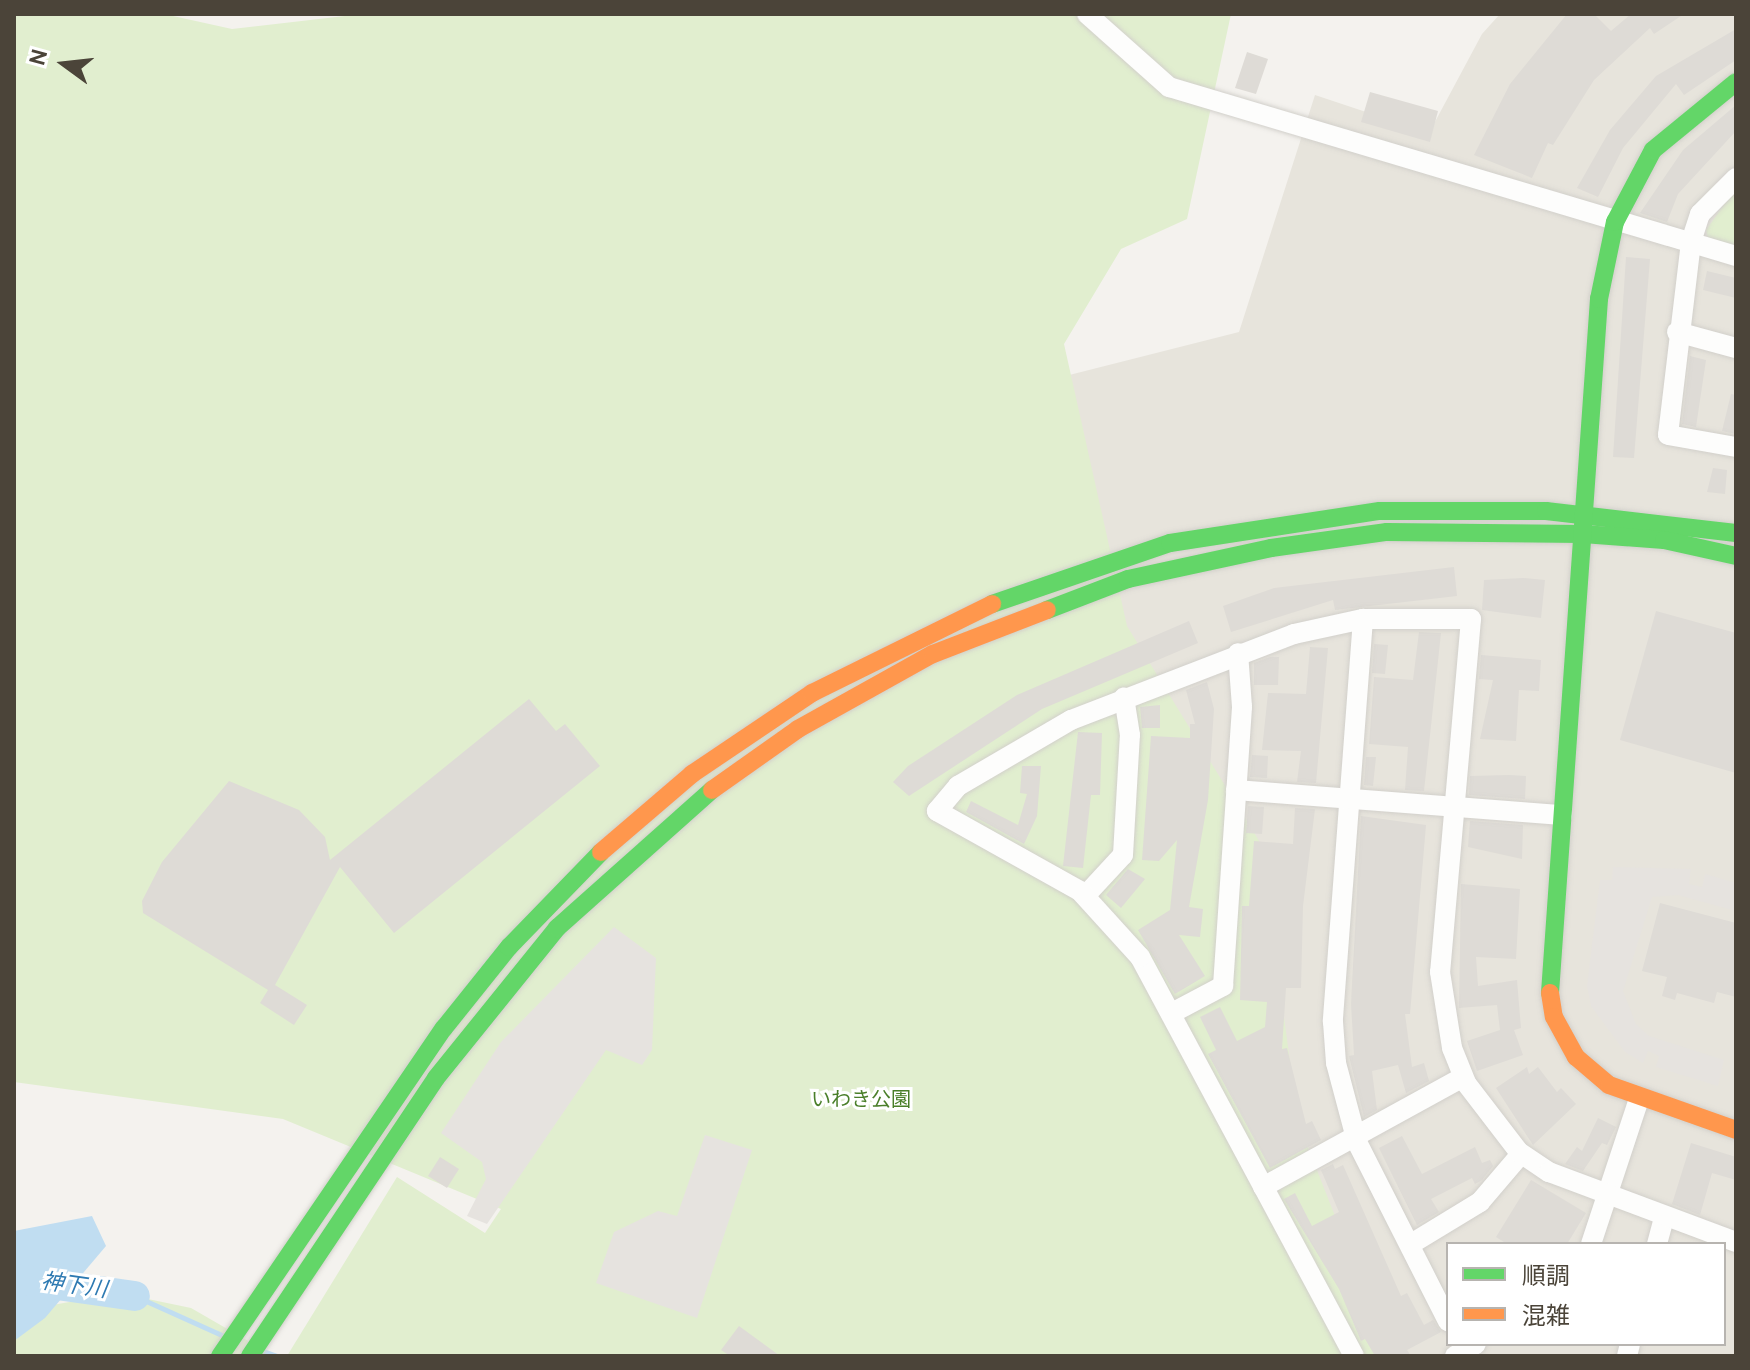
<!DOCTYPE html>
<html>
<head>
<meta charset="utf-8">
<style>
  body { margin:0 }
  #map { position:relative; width:1750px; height:1370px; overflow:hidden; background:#f4f2ee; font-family:Overpass,"Noto Sans JP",sans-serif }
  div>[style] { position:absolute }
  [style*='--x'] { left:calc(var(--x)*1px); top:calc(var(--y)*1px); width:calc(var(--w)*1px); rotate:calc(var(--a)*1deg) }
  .residential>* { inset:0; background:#e7e4dc }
  .green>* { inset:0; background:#e1eecf }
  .parking>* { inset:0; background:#e6e3df }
  .water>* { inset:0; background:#c0ddf1 }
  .stream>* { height:5px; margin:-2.5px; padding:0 2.5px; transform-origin:2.5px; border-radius:2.5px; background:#c0ddf1 }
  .river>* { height:30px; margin:-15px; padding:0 15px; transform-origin:15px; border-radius:15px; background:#c0ddf1 }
  .building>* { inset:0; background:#dedbd6 }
  .roads { filter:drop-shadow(0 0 2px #d2d0cb) drop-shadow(0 0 2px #d2d0cb) }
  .street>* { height:20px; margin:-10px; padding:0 10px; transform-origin:10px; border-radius:10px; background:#fdfdfc }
  .fast>* { height:18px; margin:-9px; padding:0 9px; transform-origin:9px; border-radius:9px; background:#63d668 }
  .slow>* { height:18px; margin:-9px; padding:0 9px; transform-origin:9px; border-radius:9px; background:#ff974d }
  span { translate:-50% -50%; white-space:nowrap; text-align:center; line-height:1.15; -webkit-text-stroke:6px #fff; paint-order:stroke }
  .park-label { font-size:20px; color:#4a7f2a }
  .water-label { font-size:22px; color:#2e7ab2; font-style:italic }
  .frame { position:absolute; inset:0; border:16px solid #4b4439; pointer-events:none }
  .legend { position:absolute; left:1446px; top:1242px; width:280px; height:104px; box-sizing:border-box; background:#fff; border:2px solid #b7b4b0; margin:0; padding:10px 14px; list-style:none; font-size:24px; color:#4b4439 }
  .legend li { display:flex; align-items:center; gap:16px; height:40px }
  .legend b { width:40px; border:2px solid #b7b4b0 }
  .north { position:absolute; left:24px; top:24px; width:80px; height:80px; -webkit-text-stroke:6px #fff; paint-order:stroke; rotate:285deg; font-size:22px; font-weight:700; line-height:32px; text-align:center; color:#4b4439 }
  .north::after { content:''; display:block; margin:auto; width:28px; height:36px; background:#4b4439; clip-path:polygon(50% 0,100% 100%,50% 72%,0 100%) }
</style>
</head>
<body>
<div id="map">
  <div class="residential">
    <i style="clip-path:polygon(evenodd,1500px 14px,1736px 14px,1736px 1356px,1310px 1356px,800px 443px,1239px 332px,1315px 95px,1429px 133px,1482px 34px,1500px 14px,1448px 1244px,1724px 1244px,1724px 1344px,1448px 1344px,1448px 1244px)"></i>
  </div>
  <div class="green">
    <i style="clip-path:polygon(14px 14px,164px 14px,232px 29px,362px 14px,1231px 14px,1187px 219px,1121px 249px,1064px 344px,1127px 626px,1261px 844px,1298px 1122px,1348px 1249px,1403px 1356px,287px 1356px,397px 1177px,485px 1233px,501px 1209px,283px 1119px,14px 1082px)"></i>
    <i style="clip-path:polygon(1736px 188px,1736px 249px,1709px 242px,1706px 230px)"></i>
    <i style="clip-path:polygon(119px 1293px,191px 1308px,274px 1356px,14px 1356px,14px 1312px)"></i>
  </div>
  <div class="parking">
    <i style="clip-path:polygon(1613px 867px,1691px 869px,1689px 884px,1702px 887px,1705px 874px,1736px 883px,1736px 911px,1678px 895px,1652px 897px,1623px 991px,1636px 1024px,1649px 1036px,1724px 1060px,1718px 1086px,1656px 1067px,1659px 1056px,1648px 1051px,1643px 1063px,1625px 1052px,1591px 1006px,1587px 986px,1600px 880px,1612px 880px)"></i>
    <i style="clip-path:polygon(614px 927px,656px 958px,652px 1050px,642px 1065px,606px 1050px,487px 1224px,467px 1216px,486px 1179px,482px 1162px,441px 1133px,501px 1042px)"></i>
    <i style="clip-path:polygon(705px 1135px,752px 1150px,697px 1318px,596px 1283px,614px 1232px,658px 1211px,677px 1216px)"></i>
  </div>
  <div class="water">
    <i style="clip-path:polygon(92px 1216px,106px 1246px,45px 1318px,14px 1341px,14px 1231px)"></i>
  </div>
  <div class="stream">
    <i style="--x:135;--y:1296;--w:98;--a:24.2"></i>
    <i style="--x:263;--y:1351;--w:15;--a:20"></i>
  </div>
  <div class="river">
    <i style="--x:14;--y:1279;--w:122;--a:8"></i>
  </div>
  <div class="building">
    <i style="clip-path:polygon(1567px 14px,1594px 14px,1611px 31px,1631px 14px,1684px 14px,1654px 34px,1650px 28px,1594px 80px,1553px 145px,1548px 143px,1532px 178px,1474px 155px,1510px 84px)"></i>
    <i style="clip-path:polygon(1736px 29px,1736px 60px,1684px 95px,1676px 84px,1623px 148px,1598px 197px,1577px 188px,1610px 130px,1656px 76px)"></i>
    <i style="clip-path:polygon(1247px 52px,1268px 59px,1256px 94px,1235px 88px)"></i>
    <i style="clip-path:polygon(1370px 92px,1438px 111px,1430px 142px,1361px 122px)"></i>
    <i style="clip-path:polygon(1736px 105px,1736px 131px,1678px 194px,1667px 222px,1640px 213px,1683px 150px)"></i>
    <i style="clip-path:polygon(1626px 257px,1650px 259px,1634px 458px,1613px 457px)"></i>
    <i style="clip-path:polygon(1707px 271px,1736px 278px,1736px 298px,1703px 290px)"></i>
    <i style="clip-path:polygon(1690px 356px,1706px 360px,1696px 427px,1682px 424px)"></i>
    <i style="clip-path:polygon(1731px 394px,1736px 395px,1736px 434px,1722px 431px)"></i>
    <i style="clip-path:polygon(1713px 468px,1727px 470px,1725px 494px,1707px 492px)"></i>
    <i style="clip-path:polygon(1454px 567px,1457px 596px,1335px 610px,1333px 600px,1231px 632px,1223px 606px,1274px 588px)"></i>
    <i style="clip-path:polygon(1523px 578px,1545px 580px,1541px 618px,1482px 610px,1484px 580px)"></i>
    <i style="clip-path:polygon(1656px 611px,1736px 633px,1736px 773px,1620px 740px)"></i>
    <i style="clip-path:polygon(1189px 621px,1198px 643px,1042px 709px,909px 796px,893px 782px,908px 766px,1017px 695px)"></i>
    <i style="clip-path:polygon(1419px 632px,1441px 633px,1424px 791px,1405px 790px,1408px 747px,1369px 744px,1374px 677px,1413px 680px)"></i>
    <i style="clip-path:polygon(1374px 644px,1388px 645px,1385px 674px,1372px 673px)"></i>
    <i style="clip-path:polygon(1310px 647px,1328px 648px,1316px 783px,1297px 782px,1301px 751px,1262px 750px,1268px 693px,1306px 694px)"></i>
    <i style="clip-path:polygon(1481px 655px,1541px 660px,1539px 691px,1519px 690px,1516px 741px,1480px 739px,1493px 680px,1479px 679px)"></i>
    <i style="clip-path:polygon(1270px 657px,1279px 657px,1278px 685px,1254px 685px,1254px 663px)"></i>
    <i style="clip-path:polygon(1207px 682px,1214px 709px,1208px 800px,1189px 907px,1203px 909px,1200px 937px,1179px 935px,1205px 976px,1175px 994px,1138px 930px,1170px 910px,1177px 840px,1159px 861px,1142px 860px,1151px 736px,1190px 738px,1190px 724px,1195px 724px,1186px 690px)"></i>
    <i style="clip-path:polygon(529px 699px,556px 731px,565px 724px,600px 766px,394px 933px,340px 867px,275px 985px,307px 1005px,294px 1025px,260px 1003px,268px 990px,143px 913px,142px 901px,162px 862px,229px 781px,299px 810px,325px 837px,330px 860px)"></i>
    <i style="clip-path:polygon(1160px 705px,1160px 728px,1142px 728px,1140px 707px)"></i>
    <i style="clip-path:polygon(1078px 732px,1102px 733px,1100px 795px,1091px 795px,1083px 868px,1063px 866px)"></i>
    <i style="clip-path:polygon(1252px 755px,1268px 756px,1267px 778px,1250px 777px)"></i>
    <i style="clip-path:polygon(1366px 757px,1376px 757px,1373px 786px,1364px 785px)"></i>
    <i style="clip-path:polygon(1022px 766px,1041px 766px,1037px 816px,1024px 844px,966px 812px,971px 801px,1018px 825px,1027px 794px,1020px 793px)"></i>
    <i style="clip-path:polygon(1509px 775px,1526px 776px,1525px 799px,1469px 795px,1470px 776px)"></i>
    <i style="clip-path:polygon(1248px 806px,1264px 807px,1262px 834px,1246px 833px)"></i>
    <i style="clip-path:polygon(1295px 808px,1315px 809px,1303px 906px,1301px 988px,1286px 988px,1282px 1049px,1287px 1048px,1306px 1124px,1312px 1121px,1321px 1140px,1270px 1168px,1208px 1054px,1216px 1050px,1200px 1017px,1220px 1007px,1237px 1041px,1265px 1027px,1267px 1002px,1240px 1000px,1242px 906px,1249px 906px,1254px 841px,1293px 844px)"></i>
    <i style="clip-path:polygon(1361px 816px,1426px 825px,1410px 1014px,1405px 1014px,1412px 1067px,1424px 1063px,1429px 1081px,1406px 1093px,1398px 1065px,1372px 1071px,1377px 1110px,1364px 1117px,1349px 1056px,1354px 1055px,1351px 1004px)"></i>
    <i style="clip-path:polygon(1470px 821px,1523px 825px,1522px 859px,1468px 847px)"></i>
    <i style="clip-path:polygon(1128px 869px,1145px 879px,1121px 908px,1106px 895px)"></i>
    <i style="clip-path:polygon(1461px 884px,1520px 889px,1516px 959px,1476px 957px,1478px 986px,1517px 980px,1521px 1028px,1514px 1030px,1523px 1055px,1477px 1071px,1467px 1041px,1500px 1030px,1497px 1005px,1459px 1008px)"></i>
    <i style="clip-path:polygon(1660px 903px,1736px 923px,1736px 997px,1717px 992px,1714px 1003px,1677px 993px,1675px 1000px,1662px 996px,1667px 977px,1642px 971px)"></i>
    <i style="clip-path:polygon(1527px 1067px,1529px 1074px,1538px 1067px,1557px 1092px,1561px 1088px,1576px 1104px,1533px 1145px,1496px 1088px)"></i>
    <i style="clip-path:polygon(1598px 1118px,1616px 1127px,1607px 1145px,1602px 1143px,1583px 1171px,1565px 1164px,1577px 1147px,1582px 1151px)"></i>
    <i style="clip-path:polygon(1402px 1136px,1422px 1174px,1475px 1147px,1482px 1163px,1490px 1160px,1493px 1166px,1482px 1180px,1475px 1184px,1472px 1178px,1431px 1199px,1439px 1212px,1417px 1225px,1379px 1148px)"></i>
    <i style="clip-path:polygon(1691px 1143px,1736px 1157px,1736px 1180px,1712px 1173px,1700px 1215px,1672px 1204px)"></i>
    <i style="clip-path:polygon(440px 1157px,459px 1169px,447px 1188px,428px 1176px)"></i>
    <i style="clip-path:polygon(1333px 1164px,1335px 1169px,1343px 1165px,1401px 1296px,1407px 1293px,1424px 1325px,1433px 1320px,1441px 1332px,1407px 1350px,1411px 1356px,1375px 1356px,1365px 1339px,1361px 1341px,1339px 1289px,1284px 1199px,1295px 1193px,1312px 1226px,1339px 1212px,1321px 1170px)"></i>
    <i style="clip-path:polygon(1531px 1180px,1586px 1213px,1567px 1244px,1507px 1244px,1496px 1237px)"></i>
    <i style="clip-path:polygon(739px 1326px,780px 1356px,730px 1356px,721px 1350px)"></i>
  </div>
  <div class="roads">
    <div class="street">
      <i style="--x:1087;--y:14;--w:110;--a:41.7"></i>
      <i style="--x:1169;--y:87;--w:592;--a:16.6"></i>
      <i style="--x:1736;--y:178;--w:51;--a:135"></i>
      <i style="--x:1700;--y:214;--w:29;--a:108"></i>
      <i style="--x:1691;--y:242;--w:194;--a:96.8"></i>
      <i style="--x:1668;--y:435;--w:69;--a:10"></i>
      <i style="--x:1677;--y:332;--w:61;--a:15.2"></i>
      <i style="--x:1363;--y:619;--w:404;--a:94.3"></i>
      <i style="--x:1333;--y:1022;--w:41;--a:85.8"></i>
      <i style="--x:1336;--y:1063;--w:82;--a:75.1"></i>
      <i style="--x:1357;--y:1142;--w:201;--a:63.1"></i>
      <i style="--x:1236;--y:790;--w:327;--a:4.4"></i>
      <i style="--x:1085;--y:896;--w:56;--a:-47.2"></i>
      <i style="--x:1123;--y:855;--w:120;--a:-86.7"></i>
      <i style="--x:1130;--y:735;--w:38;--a:-99"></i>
      <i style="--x:1172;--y:1013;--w:58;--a:-27.9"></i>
      <i style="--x:1223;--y:986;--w:280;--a:-86.1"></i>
      <i style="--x:1242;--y:707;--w:54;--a:-94.2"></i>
      <i style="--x:1263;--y:1187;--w:228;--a:-28.8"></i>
      <i style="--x:1411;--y:1244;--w:81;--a:-31.3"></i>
      <i style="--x:1480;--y:1202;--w:63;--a:-49.5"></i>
      <i style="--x:1591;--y:1244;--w:153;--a:-71.7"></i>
      <i style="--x:1657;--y:1244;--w:28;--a:-75"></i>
      <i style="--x:1354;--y:1356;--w:453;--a:-118.2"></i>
      <i style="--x:1140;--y:957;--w:89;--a:-132.3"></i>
      <i style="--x:1080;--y:891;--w:164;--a:-150.8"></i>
      <i style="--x:937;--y:811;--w:33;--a:-50"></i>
      <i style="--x:958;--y:786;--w:131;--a:-30.3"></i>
      <i style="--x:1071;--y:720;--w:239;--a:-21.1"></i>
      <i style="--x:1294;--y:634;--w:71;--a:-12.3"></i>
      <i style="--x:1363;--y:619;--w:108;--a:0"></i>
      <i style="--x:1471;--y:619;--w:354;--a:95"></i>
      <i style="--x:1440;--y:972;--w:77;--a:81"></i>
      <i style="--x:1452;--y:1048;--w:38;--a:68"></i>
      <i style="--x:1466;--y:1083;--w:87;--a:52.5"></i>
      <i style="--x:1519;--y:1152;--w:36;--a:34"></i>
      <i style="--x:1549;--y:1172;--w:200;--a:20.5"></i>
      <i style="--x:1455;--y:1356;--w:24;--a:-30"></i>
      <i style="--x:1627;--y:1356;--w:12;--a:-76"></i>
    </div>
    <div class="fast">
      <i style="--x:992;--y:604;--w:188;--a:-18.9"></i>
      <i style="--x:1170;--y:543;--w:212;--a:-8.7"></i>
      <i style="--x:1380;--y:511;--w:166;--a:0"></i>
      <i style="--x:1546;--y:511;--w:191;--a:6.6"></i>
      <i style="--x:1047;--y:610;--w:87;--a:-20.9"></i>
      <i style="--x:1128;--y:579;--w:146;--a:-12.2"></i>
      <i style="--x:1271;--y:548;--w:117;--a:-7.9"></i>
      <i style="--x:1387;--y:532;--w:196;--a:0.6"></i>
      <i style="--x:1583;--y:534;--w:81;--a:4.2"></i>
      <i style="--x:1664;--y:540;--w:74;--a:12.5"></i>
      <i style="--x:1550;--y:993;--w:696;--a:-85.96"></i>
      <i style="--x:1599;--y:299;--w:79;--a:-78.3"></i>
      <i style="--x:1615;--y:222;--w:81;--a:-62.2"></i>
      <i style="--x:1653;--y:150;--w:107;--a:-39.3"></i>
      <i style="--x:220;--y:1356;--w:397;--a:-55.7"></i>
      <i style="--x:444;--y:1028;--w:104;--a:-51.3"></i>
      <i style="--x:509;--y:947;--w:132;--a:-45.9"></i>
      <i style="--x:250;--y:1356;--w:334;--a:-56.2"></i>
      <i style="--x:436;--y:1078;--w:193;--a:-51.1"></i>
      <i style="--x:557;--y:928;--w:208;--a:-41.7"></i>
    </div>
    <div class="slow">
      <i style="--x:712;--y:790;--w:105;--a:-35.3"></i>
      <i style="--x:798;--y:729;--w:154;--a:-29.1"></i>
      <i style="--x:933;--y:654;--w:122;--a:-21.1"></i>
      <i style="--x:601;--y:852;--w:120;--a:-40.6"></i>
      <i style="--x:692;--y:774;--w:145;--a:-34"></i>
      <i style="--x:812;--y:693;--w:201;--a:-26.3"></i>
      <i style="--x:1550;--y:993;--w:24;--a:81"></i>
      <i style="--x:1554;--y:1017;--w:46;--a:61.2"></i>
      <i style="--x:1576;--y:1057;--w:43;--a:40.3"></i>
      <i style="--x:1609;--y:1085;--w:135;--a:19.5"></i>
    </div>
  </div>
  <div class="park-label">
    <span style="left:861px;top:1101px">いわき公園</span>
  </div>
  <div class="water-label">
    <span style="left:74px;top:1287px;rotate:8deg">神下川</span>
  </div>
  <div class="frame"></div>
  <ul class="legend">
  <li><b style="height:10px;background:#63d668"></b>順調</li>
  <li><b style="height:10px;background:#ff974d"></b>混雑</li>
  </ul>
  <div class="north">N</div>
</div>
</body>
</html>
